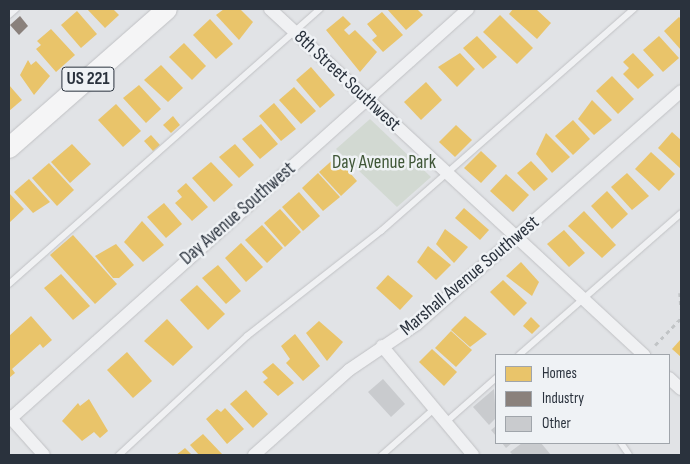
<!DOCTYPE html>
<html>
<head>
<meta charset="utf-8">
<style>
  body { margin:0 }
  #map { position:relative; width:690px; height:464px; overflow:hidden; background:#e1e3e6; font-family:"Sofia Sans Condensed",sans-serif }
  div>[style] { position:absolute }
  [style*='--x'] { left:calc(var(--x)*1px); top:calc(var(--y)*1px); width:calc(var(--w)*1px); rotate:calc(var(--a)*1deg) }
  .green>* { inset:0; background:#d2d9d2 }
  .homes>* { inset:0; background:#e9c46a }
  .industry>* { inset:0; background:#8a817c }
  .building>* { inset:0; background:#c9cbce }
  .path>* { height:2.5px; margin-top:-1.25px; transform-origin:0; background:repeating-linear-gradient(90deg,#c1c4c6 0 4px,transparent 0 8px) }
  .roads { filter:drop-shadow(0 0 1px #c0c1c4) drop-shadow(0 0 1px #c0c1c4) }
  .service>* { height:6px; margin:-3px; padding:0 3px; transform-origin:3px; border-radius:3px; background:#f0f1f3 }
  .minor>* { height:12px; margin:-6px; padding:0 6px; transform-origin:6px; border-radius:6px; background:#f0f1f3 }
  .primary>* { height:20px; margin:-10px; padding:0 10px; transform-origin:10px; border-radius:10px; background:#f5f5f6 }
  span { translate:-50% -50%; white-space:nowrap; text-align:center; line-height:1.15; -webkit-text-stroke:5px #eff2f5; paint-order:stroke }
  .shield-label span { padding:1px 4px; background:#eff2f5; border:1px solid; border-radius:4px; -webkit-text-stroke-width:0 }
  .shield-label { font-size:18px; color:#2a323d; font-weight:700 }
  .street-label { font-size:19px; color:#2a323d }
  .park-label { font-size:19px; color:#405738 }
  .frame { position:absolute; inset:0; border:10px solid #2a323d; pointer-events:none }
  .legend { position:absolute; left:495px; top:354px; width:175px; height:90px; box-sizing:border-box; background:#eff2f5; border:1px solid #a0a5ab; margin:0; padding:6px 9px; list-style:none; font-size:15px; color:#2a323d }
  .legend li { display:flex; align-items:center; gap:10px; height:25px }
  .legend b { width:25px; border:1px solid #a0a5ab }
</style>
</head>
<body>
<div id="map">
  <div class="green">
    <i style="clip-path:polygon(370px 119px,431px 177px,397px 207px,336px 149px)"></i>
  </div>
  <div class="homes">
    <i style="clip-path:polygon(87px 9px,113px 9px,119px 15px,105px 28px)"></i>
    <i style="clip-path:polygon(224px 9px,240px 9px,253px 22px,239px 40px,216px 15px)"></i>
    <i style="clip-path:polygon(387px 9px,417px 9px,423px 15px,406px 30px)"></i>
    <i style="clip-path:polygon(513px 9px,536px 9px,551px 23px,537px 39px,509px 14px)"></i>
    <i style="clip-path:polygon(77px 11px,97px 34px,81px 48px,61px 25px)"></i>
    <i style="clip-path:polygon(382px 12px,403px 35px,383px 52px,372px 40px,377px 36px,367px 24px)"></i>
    <i style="clip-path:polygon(500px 15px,533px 48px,517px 64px,483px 32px)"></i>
    <i style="clip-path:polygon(343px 16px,351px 24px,344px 30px,349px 35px,355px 30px,377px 52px,360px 72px,326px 30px)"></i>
    <i style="clip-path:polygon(679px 17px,681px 19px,681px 50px,664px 31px)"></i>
    <i style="clip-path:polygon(210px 19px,233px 44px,216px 59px,193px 35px)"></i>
    <i style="clip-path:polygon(51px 29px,75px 55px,56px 72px,36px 49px,41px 45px,37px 41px)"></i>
    <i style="clip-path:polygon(477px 36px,497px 57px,483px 69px,463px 48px)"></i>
    <i style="clip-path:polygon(659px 36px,679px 58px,663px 72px,643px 50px)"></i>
    <i style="clip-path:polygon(184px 43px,206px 66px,192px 80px,169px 57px)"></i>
    <i style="clip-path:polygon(460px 53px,475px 69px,457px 87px,438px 67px)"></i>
    <i style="clip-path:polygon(633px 53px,654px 75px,638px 89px,623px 74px,629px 68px,623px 62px)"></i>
    <i style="clip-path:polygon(28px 60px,31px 65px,36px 61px,50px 76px,34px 95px,20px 75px)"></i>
    <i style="clip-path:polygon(161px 65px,183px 88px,168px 102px,144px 80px)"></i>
    <i style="clip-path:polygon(311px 67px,335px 95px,320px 108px,296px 80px)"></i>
    <i style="clip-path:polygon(612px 76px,634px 99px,618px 114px,596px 91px)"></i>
    <i style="clip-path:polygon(426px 82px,442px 100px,421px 120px,404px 102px)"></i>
    <i style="clip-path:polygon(9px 85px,22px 100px,9px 111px)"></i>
    <i style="clip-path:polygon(139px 85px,161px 109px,146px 123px,123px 98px)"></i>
    <i style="clip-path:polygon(294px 87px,316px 111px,301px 124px,279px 100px)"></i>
    <i style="clip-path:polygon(592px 100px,612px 120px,594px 135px,578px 119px)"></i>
    <i style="clip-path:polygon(274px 103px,296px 129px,281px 141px,259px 116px)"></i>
    <i style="clip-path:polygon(116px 104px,141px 131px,123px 147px,98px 120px)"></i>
    <i style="clip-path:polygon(173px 116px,180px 125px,171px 133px,163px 125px)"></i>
    <i style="clip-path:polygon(573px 120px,590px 139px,573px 155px,555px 136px)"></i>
    <i style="clip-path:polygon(261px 124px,278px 144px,260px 159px,242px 139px)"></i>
    <i style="clip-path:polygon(456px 125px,472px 140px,455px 157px,439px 142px)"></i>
    <i style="clip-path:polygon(672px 132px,681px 140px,681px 169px,658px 148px)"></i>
    <i style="clip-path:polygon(546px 133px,570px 157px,552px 173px,536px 154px)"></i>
    <i style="clip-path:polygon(151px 135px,160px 145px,153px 151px,144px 141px)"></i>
    <i style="clip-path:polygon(72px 144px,91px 164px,70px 183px,51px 162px)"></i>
    <i style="clip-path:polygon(235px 144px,254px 165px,239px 178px,219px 157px)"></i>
    <i style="clip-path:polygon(481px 151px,497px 166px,481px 183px,464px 168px)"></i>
    <i style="clip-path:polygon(651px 152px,675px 174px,659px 191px,635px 169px)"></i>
    <i style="clip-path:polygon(336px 157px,357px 181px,341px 196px,319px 172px)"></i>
    <i style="clip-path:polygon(531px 161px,548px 179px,534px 191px,517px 173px)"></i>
    <i style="clip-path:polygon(211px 162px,233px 185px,214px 202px,192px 178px)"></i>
    <i style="clip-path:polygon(49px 163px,74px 190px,57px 206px,32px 178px)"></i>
    <i style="clip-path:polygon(318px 173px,340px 197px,323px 211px,302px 188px)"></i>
    <i style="clip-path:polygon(627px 173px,649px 196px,632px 210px,611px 187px)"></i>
    <i style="clip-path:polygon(506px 174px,529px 195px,513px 212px,490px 191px)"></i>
    <i style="clip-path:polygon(29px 179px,50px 202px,33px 213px,14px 192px)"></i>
    <i style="clip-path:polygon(186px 183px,208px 207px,192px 221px,175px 203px,182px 197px,177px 191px)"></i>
    <i style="clip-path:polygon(607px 191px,628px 214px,612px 229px,591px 206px)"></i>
    <i style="clip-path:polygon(299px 192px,320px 216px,303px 231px,282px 207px)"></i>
    <i style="clip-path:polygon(9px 193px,24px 209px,9px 223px)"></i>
    <i style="clip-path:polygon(164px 203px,182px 224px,166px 238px,147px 217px)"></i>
    <i style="clip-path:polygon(464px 208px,489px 230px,480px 240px,455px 218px)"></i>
    <i style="clip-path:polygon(280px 209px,301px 232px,285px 247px,264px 223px)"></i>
    <i style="clip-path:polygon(584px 211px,616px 245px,602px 258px,568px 226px)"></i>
    <i style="clip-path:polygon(142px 221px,164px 245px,143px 262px,124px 242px)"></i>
    <i style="clip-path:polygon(262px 225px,283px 248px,267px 263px,245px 240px)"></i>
    <i style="clip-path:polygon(445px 229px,468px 247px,454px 263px,436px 244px)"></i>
    <i style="clip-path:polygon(564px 230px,585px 253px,569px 267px,547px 244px)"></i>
    <i style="clip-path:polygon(73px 235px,117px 284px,95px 304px,50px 255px)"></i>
    <i style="clip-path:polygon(241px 243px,263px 267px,246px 282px,225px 258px)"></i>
    <i style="clip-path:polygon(116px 244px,134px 265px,119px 278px,113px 278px,95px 256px)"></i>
    <i style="clip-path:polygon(428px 246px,451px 265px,436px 280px,417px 262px)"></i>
    <i style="clip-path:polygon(521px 262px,539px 282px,532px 296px,506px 276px)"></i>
    <i style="clip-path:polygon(218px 265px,241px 291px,226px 304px,202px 278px)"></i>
    <i style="clip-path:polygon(61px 274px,90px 306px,73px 320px,44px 288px)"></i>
    <i style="clip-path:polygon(388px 275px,413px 296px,400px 310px,376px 288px)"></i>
    <i style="clip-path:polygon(503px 280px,527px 303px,514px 316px,490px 292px)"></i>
    <i style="clip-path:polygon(197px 285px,225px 314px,208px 330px,180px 300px)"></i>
    <i style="clip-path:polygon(31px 316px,52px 340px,43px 348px,40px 344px,12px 369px,15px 373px,9px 378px,9px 336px)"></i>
    <i style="clip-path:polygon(465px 316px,487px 334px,470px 347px,451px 330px)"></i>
    <i style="clip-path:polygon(531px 317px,540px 326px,532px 334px,523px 326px)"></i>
    <i style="clip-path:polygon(167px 319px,193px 347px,173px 366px,144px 341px)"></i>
    <i style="clip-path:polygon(319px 321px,343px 342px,327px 361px,306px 333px)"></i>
    <i style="clip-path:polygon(451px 331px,472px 350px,456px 367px,435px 348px)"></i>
    <i style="clip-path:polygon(295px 334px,320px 366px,303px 381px,286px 363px,290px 359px,281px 346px)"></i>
    <i style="clip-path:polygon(681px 339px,681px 357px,672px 349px)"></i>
    <i style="clip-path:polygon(432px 349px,457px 372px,444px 386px,419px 362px)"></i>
    <i style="clip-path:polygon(127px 352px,152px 381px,133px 398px,107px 370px)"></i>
    <i style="clip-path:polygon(273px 363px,294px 383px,278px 396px,263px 382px,268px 378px,262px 372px)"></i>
    <i style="clip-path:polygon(246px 390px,268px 414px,253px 428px,230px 404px)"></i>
    <i style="clip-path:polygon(89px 399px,108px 431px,100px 438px,94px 432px,82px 441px,62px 421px,78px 403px,80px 406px)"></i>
    <i style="clip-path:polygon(225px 408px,244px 429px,227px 444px,206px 419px,217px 409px,221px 412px)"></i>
    <i style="clip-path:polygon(203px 434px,222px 454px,221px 455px,199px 455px,190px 445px)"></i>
    <i style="clip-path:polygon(185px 448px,192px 455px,176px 455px)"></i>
  </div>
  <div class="industry">
    <i style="clip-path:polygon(20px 16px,28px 26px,19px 35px,10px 25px)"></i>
  </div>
  <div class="building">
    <i style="clip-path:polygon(383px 379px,405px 404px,391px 417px,368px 392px)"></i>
    <i style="clip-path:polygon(494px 389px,496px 418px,489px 425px,473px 407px)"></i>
    <i style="clip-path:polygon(496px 426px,496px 436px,491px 430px)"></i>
    <i style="clip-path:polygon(502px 443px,512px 443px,506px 448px)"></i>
    <i style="clip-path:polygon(522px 443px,541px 443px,551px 455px,513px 455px,510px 452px)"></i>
  </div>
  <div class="path">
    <i style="--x:680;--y:293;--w:16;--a:86"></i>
    <i style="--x:655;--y:345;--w:37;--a:-46"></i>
  </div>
  <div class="roads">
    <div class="service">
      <i style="--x:9;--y:15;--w:9;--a:-41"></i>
      <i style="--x:9;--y:284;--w:415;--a:-41.5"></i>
      <i style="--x:519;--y:355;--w:215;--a:-41.2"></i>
      <i style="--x:446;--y:422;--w:67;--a:-41.3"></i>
      <i style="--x:621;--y:443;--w:14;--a:56"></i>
      <i style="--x:119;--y:455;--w:175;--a:-42.9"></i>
      <i style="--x:247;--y:336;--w:170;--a:-38.1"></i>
      <i style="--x:381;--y:231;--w:337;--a:-41.3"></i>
      <i style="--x:382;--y:455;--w:69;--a:-41.5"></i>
    </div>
    <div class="minor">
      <i style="--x:270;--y:9;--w:510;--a:42.77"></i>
      <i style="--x:382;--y:346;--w:142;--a:50.1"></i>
      <i style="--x:669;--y:378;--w:16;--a:43"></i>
      <i style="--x:9;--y:416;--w:52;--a:48.1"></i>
      <i style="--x:9;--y:420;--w:616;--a:-41.84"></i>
      <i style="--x:254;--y:455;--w:127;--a:-41.8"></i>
      <i style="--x:349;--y:370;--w:82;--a:-34.1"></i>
      <i style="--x:417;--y:324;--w:352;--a:-41.4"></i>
    </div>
    <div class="primary">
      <i style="--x:9;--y:148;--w:210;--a:-41.3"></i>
    </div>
  </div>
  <div class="shield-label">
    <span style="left:88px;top:79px">US 221</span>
  </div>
  <div class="street-label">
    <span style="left:347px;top:81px;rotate:43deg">8th Street Southwest</span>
    <span style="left:238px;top:214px;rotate:-41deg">Day Avenue Southwest</span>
    <span style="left:470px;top:276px;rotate:-40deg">Marshall Avenue Southwest</span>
  </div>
  <div class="park-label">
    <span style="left:384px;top:163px">Day Avenue Park</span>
  </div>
  <div class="frame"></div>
  <ul class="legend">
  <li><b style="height:14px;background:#e9c46a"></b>Homes</li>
  <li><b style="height:14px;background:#8a817c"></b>Industry</li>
  <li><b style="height:14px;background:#c9cbce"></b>Other</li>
  </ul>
</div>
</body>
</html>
